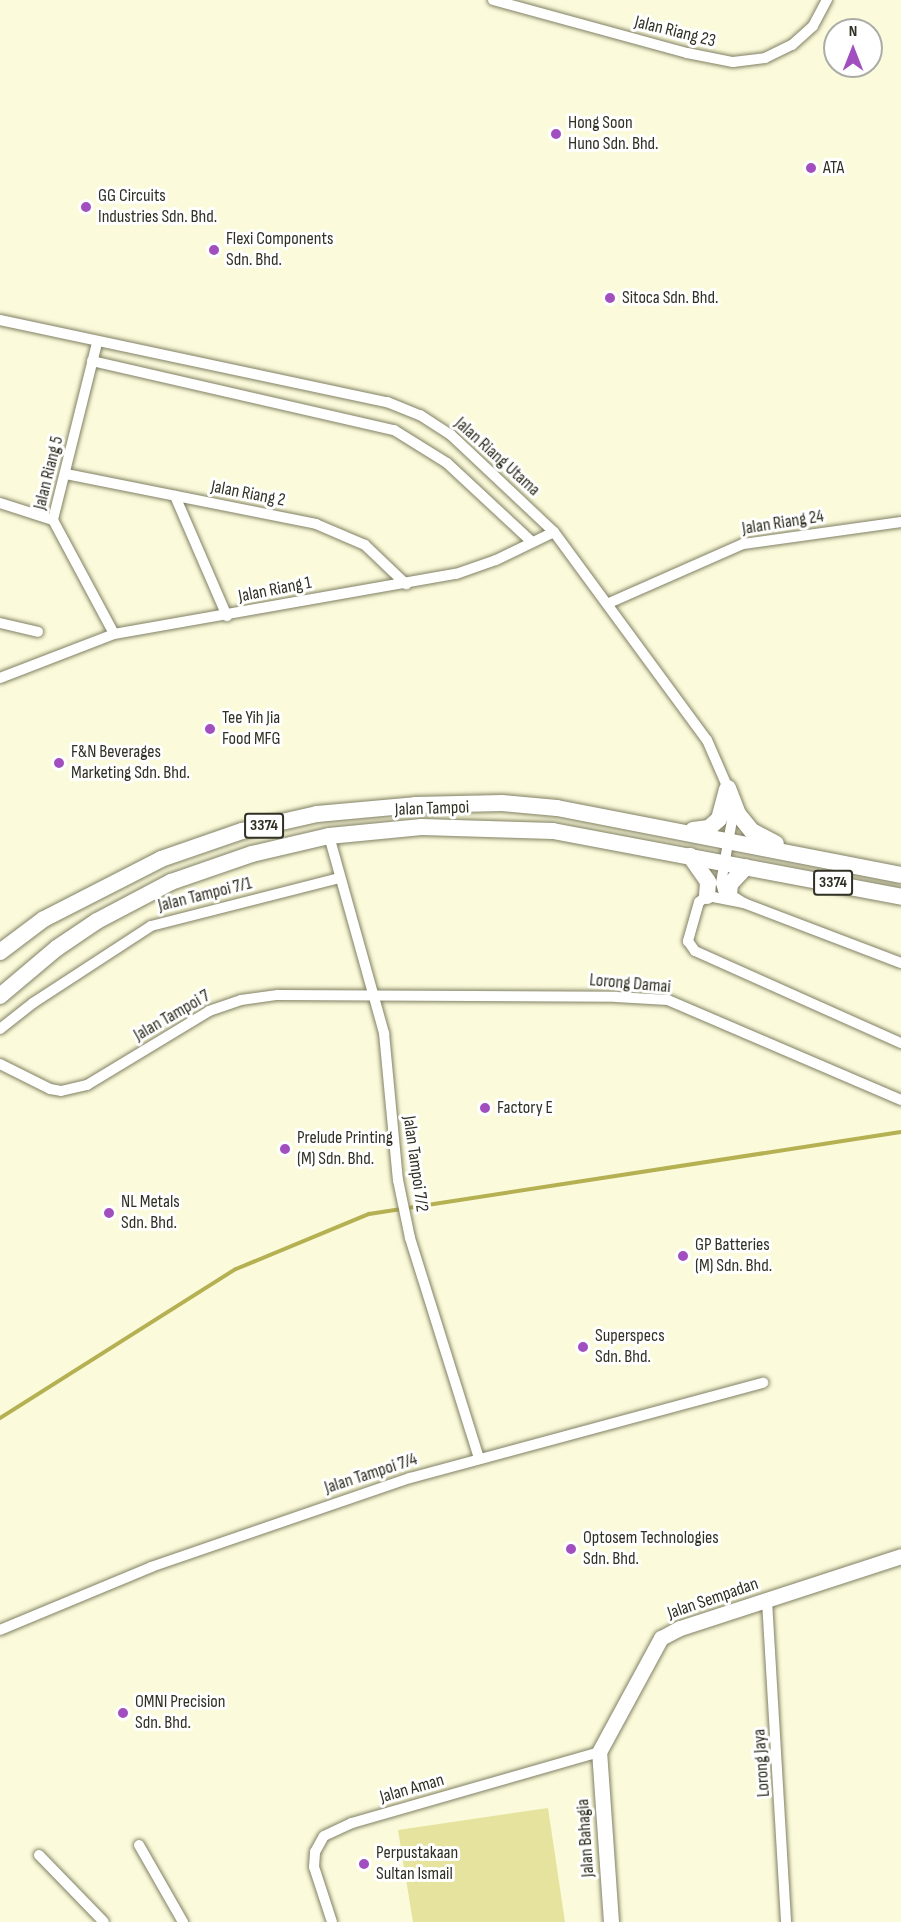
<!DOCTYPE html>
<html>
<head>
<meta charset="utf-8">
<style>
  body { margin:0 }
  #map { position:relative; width:901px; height:1922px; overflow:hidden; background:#fbfada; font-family:"Sofia Sans Condensed",sans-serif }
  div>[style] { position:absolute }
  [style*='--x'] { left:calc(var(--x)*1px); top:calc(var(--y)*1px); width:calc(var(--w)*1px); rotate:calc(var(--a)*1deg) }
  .green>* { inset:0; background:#e5e39e }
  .stream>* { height:4px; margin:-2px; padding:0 2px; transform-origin:2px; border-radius:2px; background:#b5b052 }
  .roads { filter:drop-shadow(0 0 2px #818064) drop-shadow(0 0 2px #818064) }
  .street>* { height:10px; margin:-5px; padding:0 5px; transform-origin:5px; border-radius:5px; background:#fff }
  .secondary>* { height:15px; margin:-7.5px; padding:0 7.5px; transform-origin:7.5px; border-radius:7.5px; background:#fff }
  .primary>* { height:16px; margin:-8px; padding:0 8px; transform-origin:8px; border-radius:8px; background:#fff }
  .dots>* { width:16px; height:16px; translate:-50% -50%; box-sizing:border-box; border:3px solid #fff; border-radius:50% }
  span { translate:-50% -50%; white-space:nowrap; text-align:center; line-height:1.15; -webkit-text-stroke:6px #fff; paint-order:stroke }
  .shield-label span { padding:2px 4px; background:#fff; border:2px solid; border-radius:4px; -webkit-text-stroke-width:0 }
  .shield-label { font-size:16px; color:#303024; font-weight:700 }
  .street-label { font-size:18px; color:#303024 }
  .poi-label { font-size:18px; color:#303024 }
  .left { translate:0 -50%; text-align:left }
  .north { position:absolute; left:823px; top:18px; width:60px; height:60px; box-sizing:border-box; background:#fff; border:2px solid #acaca7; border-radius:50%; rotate:0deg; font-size:16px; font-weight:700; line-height:24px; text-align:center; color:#303024 }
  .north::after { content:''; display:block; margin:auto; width:21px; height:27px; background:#a14fbe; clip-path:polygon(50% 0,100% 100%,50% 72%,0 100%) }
</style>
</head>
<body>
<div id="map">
  <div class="green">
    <i style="clip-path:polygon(548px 1808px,565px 1922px,413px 1922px,398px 1830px)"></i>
  </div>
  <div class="stream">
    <i style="--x:0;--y:1418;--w:279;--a:-32.3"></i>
    <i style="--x:236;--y:1269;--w:144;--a:-22.5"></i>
    <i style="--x:369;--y:1214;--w:538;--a:-8.76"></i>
  </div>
  <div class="roads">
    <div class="street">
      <i style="--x:493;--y:0;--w:201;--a:15.3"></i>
      <i style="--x:687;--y:53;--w:47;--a:11.1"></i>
      <i style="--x:733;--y:62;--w:32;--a:-7"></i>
      <i style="--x:765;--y:58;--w:30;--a:-26"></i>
      <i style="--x:792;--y:45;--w:28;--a:-42"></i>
      <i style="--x:813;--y:26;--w:30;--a:-62"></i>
      <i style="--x:0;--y:320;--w:396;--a:12"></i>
      <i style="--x:387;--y:402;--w:35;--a:22"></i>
      <i style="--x:420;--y:415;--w:37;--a:33"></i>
      <i style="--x:451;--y:435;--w:141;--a:43.3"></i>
      <i style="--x:554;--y:532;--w:258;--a:53.7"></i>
      <i style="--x:707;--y:740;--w:52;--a:66.4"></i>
      <i style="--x:728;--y:788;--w:32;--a:83"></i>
      <i style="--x:732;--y:820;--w:64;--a:99.9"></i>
      <i style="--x:721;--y:883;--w:7;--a:74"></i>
      <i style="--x:723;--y:890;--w:25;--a:32"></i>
      <i style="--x:97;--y:343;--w:182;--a:104"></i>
      <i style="--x:53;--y:520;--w:129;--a:61.8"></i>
      <i style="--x:92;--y:361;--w:310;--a:12.9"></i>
      <i style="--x:394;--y:430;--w:62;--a:31.9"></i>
      <i style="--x:447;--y:463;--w:116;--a:42.9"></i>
      <i style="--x:66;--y:474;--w:255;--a:11.3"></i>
      <i style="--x:316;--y:524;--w:53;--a:23.2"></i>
      <i style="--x:365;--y:545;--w:57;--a:43.6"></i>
      <i style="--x:175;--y:496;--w:131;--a:66.6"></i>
      <i style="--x:0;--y:503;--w:56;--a:17.8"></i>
      <i style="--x:609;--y:603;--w:146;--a:-23.8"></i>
      <i style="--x:743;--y:544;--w:160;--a:-7.9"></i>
      <i style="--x:0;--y:623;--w:39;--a:13"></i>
      <i style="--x:0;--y:678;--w:122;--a:-21.1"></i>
      <i style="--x:114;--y:634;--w:347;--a:-10"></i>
      <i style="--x:456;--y:574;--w:42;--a:-19.3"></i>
      <i style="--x:496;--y:560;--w:64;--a:-25.8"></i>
      <i style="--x:329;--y:836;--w:205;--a:74.4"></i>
      <i style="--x:384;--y:1033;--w:148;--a:84.6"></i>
      <i style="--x:398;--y:1180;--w:59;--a:78.3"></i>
      <i style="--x:410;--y:1238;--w:231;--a:72.6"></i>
      <i style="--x:901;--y:963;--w:168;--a:-159.1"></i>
      <i style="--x:744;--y:903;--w:38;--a:-169"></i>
      <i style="--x:707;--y:896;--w:10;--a:143"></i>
      <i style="--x:699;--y:902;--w:41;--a:105.8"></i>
      <i style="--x:688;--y:941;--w:12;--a:55"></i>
      <i style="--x:695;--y:951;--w:226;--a:24.1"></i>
      <i style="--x:0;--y:1029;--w:42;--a:-38.2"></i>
      <i style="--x:33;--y:1003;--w:141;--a:-33.1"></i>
      <i style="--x:151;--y:926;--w:195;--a:-14.3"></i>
      <i style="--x:0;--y:1064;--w:56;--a:26.6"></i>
      <i style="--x:50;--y:1089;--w:11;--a:10"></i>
      <i style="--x:61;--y:1091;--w:27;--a:-13"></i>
      <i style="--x:87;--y:1085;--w:143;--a:-31.2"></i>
      <i style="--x:209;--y:1011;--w:34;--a:-19"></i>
      <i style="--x:241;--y:1000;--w:37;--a:-8"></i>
      <i style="--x:278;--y:995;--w:338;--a:0.3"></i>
      <i style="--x:616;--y:997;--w:52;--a:3.3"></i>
      <i style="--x:668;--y:1000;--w:254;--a:23.2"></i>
      <i style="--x:767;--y:1601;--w:322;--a:86.6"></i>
      <i style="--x:0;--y:1630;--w:164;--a:-22.6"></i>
      <i style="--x:151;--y:1567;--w:274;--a:-19"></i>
      <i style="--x:410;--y:1478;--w:366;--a:-15.1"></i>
      <i style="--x:139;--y:1845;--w:89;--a:60.3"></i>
      <i style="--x:39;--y:1855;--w:93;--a:45.9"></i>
      <i style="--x:332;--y:1922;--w:58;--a:-108.1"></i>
      <i style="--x:314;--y:1867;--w:15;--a:-86"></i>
      <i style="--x:315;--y:1852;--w:18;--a:-61"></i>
      <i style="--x:324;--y:1836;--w:31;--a:-25"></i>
      <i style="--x:352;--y:1823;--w:257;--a:-16"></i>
    </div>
    <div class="secondary">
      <i style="--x:611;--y:1922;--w:170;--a:-94"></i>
      <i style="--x:599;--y:1752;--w:130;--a:-61.5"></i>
      <i style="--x:661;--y:1638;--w:21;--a:-28"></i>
      <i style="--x:680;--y:1628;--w:232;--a:-18"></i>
    </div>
    <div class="primary">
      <i style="--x:728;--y:788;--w:28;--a:69"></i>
      <i style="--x:738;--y:814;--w:22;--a:51"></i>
      <i style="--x:752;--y:831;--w:27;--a:28"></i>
      <i style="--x:693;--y:830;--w:16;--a:-7"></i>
      <i style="--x:709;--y:828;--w:13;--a:-42"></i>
      <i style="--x:719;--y:819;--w:31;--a:-75"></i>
      <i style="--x:690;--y:856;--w:32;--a:55"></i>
      <i style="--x:708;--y:882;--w:14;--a:94"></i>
      <i style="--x:729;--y:895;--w:11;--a:-85"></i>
      <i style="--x:730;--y:884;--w:23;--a:-47"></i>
      <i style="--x:0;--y:952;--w:55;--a:-36.9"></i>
      <i style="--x:44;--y:919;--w:131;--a:-27.1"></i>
      <i style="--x:161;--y:859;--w:86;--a:-19.1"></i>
      <i style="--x:242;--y:831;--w:77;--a:-12.8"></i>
      <i style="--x:317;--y:814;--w:98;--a:-5.2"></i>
      <i style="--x:415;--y:805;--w:87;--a:-1.3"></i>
      <i style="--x:502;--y:803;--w:55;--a:5.2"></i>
      <i style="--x:557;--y:808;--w:350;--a:11"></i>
      <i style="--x:0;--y:996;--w:75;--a:-40.1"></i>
      <i style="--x:57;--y:948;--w:48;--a:-34"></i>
      <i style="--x:97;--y:921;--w:84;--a:-27.8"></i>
      <i style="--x:171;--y:882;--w:86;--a:-19.1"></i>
      <i style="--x:252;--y:854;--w:79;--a:-13.2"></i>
      <i style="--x:329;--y:836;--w:93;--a:-5.5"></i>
      <i style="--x:422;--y:827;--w:131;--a:1.7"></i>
      <i style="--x:553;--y:831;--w:354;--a:10.7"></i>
    </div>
  </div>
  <div class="dots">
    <i style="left:556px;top:134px;background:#a14fbe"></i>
    <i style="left:811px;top:168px;background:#a14fbe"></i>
    <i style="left:86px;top:207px;background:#a14fbe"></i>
    <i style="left:214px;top:250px;background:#a14fbe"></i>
    <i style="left:610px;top:298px;background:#a14fbe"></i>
    <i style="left:210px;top:729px;background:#a14fbe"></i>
    <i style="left:59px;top:763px;background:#a14fbe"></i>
    <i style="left:485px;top:1108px;background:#a14fbe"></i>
    <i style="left:285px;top:1149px;background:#a14fbe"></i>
    <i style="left:109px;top:1213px;background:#a14fbe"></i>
    <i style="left:683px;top:1256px;background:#a14fbe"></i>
    <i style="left:583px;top:1347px;background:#a14fbe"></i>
    <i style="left:571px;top:1549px;background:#a14fbe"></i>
    <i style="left:123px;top:1713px;background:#a14fbe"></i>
    <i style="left:364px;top:1864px;background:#a14fbe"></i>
  </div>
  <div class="shield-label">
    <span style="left:264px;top:826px">3374</span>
    <span style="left:833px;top:883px">3374</span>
  </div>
  <div class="street-label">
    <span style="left:675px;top:32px;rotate:14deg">Jalan Riang 23</span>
    <span style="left:497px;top:457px;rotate:42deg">Jalan Riang Utama</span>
    <span style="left:49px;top:473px;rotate:-76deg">Jalan Riang 5</span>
    <span style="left:248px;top:494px;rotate:11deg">Jalan Riang 2</span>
    <span style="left:783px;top:523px;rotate:-9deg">Jalan Riang 24</span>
    <span style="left:275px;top:590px;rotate:-11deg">Jalan Riang 1</span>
    <span style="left:432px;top:809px;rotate:-2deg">Jalan Tampoi</span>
    <span style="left:205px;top:895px;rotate:-14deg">Jalan Tampoi 7/1</span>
    <span style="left:630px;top:984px;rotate:5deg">Lorong Damai</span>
    <span style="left:172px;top:1016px;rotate:-30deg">Jalan Tampoi 7</span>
    <span style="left:415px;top:1164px;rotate:82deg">Jalan Tampoi 7/2</span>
    <span style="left:371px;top:1474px;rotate:-18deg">Jalan Tampoi 7/4</span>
    <span style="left:713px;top:1599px;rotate:-19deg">Jalan Sempadan</span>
    <span style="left:762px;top:1763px;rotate:-94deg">Lorong Jaya</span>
    <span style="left:412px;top:1789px;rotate:-16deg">Jalan Aman</span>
    <span style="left:586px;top:1838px;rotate:-94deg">Jalan Bahagia</span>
  </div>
  <div class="poi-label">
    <span class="left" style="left:568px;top:134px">Hong Soon<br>Huno Sdn. Bhd.</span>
    <span class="left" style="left:823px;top:168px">ATA</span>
    <span class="left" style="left:98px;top:207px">GG Circuits<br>Industries Sdn. Bhd.</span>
    <span class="left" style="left:226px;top:250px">Flexi Components<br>Sdn. Bhd.</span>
    <span class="left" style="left:622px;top:298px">Sitoca Sdn. Bhd.</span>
    <span class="left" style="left:222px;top:729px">Tee Yih Jia<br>Food MFG</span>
    <span class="left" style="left:71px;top:763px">F&amp;N Beverages<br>Marketing Sdn. Bhd.</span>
    <span class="left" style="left:497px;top:1108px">Factory E</span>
    <span class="left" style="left:297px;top:1149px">Prelude Printing<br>(M) Sdn. Bhd.</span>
    <span class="left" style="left:121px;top:1213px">NL Metals<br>Sdn. Bhd.</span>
    <span class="left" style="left:695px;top:1256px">GP Batteries<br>(M) Sdn. Bhd.</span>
    <span class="left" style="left:595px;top:1347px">Superspecs<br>Sdn. Bhd.</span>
    <span class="left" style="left:583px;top:1549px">Optosem Technologies<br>Sdn. Bhd.</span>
    <span class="left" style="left:135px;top:1713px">OMNI Precision<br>Sdn. Bhd.</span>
    <span class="left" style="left:376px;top:1864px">Perpustakaan<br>Sultan Ismail</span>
  </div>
  <div class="north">N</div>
</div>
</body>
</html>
